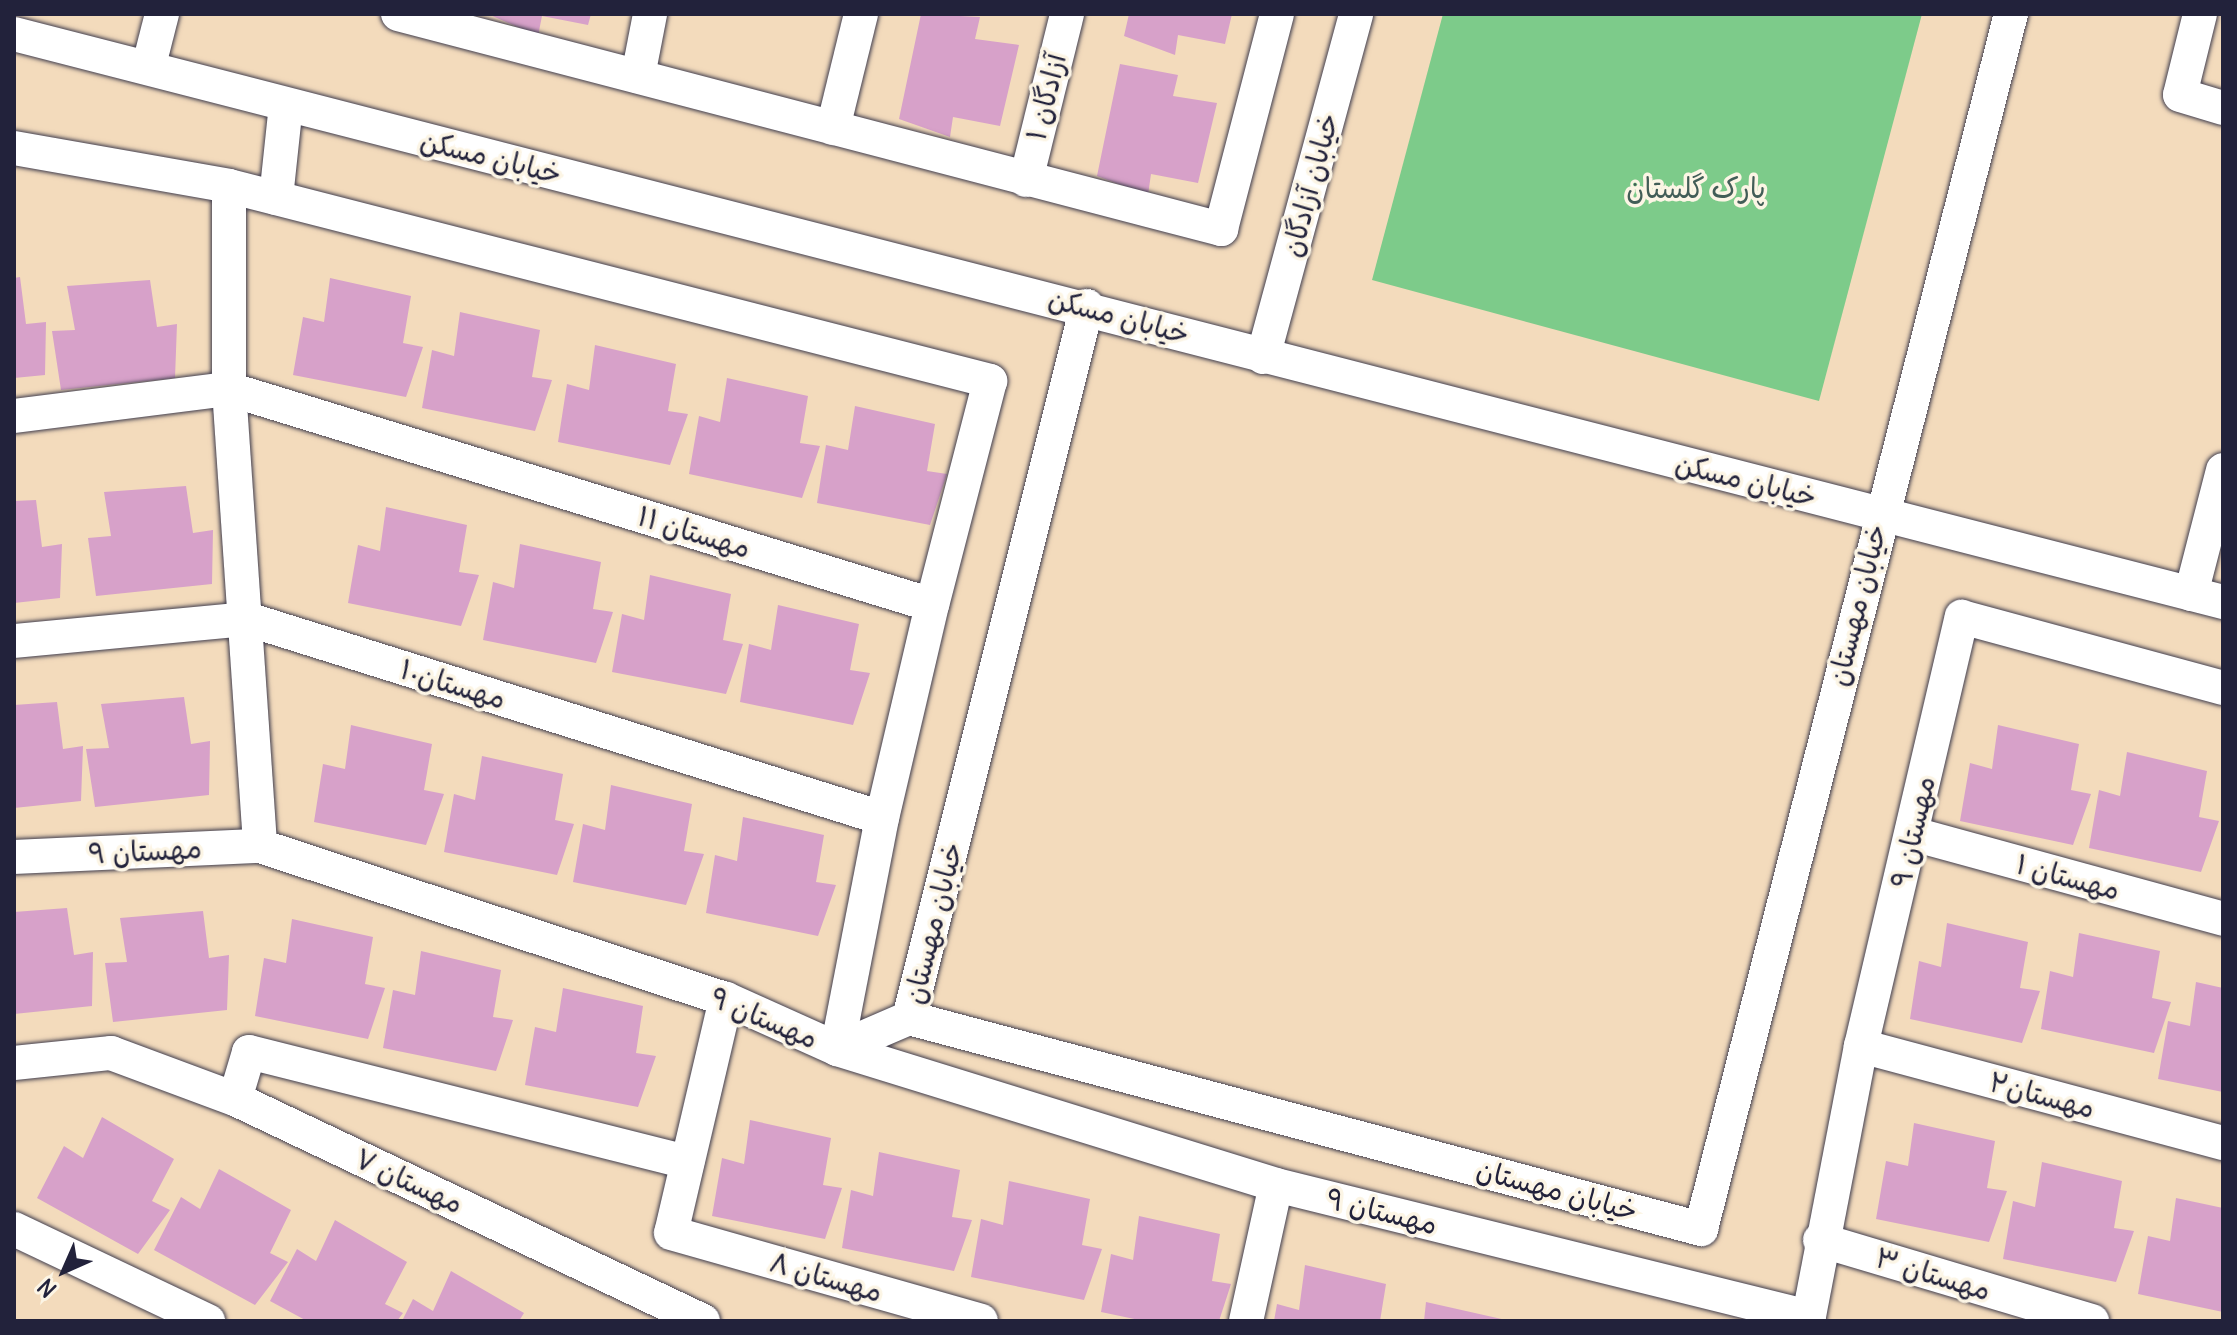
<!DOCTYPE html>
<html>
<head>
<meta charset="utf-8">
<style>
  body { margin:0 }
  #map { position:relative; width:2237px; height:1335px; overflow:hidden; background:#f3dbbc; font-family:Delius,"Playpen Sans Arabic",sans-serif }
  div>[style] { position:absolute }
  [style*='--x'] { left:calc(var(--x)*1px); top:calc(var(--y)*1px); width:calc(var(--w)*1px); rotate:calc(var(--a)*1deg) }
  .green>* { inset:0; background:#7dcb8a }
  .building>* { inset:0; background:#d7a1c9 }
  .roads { filter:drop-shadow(0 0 2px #413e4e) drop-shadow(0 0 2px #413e4e) }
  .minor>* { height:34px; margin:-17px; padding:0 17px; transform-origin:17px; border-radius:17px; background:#fff }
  span { translate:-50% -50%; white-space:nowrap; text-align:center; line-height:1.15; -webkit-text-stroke:7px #fcf5e5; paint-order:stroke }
  .street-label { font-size:28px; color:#22223b }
  .park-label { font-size:28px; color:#425d57 }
  .frame { position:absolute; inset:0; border:16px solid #22223b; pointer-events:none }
  .north { position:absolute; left:24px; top:1231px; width:80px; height:80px; -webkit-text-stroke:6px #fcf5e5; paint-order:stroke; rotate:225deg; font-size:22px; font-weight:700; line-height:32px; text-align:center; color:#22223b }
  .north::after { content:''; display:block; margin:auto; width:28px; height:36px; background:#22223b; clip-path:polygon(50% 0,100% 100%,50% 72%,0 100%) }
</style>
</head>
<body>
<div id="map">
  <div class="green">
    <i style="clip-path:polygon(1443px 14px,1922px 14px,1819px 401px,1372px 280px)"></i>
  </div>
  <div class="building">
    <i style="clip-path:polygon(488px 14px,591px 14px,588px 25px,542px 16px,538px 36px)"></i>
    <i style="clip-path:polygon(921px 14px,980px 17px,975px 39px,1019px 45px,1000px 126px,953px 117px,950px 137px,899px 119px)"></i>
    <i style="clip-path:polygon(1129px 14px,1232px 14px,1225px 44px,1178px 35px,1175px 55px,1124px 36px)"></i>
    <i style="clip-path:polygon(1120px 64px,1178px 75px,1173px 96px,1217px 103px,1198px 183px,1151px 174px,1148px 195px,1097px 176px)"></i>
    <i style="clip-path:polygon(20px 277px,26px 324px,46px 322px,45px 375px,14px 378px,14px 278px)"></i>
    <i style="clip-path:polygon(330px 278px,411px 296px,403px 343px,423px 347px,406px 397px,293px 375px,303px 317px,324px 322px)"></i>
    <i style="clip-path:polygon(150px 280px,157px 327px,177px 324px,175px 378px,61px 390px,52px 331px,75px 330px,67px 286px)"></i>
    <i style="clip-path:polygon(460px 312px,540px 330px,532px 377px,552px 380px,535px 431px,422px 408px,432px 350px,454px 356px)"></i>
    <i style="clip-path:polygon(595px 345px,676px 364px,668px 411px,688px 414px,670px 465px,558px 442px,567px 384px,589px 390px)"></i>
    <i style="clip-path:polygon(727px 378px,808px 396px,800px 443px,820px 446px,802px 498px,689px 474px,699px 416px,720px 422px)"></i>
    <i style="clip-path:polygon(855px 406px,935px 424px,927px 471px,947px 474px,930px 525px,817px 503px,826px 445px,848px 450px)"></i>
    <i style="clip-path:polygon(186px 486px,193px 533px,213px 530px,212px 584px,96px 596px,88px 538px,111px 536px,104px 492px)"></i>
    <i style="clip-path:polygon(36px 500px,42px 547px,62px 544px,60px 598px,14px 603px,14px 501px)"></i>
    <i style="clip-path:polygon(386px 507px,467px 525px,459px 572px,479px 575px,461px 626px,348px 603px,358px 545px,380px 551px)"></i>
    <i style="clip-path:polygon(520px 544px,601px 562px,593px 609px,613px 612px,596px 663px,483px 640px,493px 582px,514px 588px)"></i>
    <i style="clip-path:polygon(650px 575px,731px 594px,723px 640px,743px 644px,726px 694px,612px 672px,622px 614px,644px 620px)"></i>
    <i style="clip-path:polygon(778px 605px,859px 624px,850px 670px,870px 673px,853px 725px,740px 702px,749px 644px,771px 650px)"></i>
    <i style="clip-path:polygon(184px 697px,191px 744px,210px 741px,209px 795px,95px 807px,86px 749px,109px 748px,101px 704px)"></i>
    <i style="clip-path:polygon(57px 702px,63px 749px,83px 746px,81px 801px,14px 808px,14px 705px)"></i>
    <i style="clip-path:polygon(351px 725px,432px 744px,424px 790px,444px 794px,426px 845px,314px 822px,323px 764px,345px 769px)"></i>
    <i style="clip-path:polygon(1998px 725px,2079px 744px,2071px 790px,2091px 794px,2073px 845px,1960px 821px,1970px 763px,1992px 769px)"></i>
    <i style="clip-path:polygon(2127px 752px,2207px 771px,2199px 817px,2219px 821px,2201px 872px,2089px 848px,2099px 790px,2120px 796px)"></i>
    <i style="clip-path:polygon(482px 756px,563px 774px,555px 820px,574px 824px,557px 875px,444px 852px,454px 794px,475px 800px)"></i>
    <i style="clip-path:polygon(611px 785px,692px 804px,684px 851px,704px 854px,686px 905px,573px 882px,583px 824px,605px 830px)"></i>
    <i style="clip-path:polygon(743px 817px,824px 835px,816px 882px,836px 885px,818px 936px,706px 913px,715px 855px,737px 861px)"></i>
    <i style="clip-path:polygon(67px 908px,74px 955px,93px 952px,92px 1006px,14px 1014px,14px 912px)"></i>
    <i style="clip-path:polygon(203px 911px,209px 958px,229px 955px,227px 1010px,113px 1022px,105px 963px,127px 962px,120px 918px)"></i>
    <i style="clip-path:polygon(292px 919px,373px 937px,365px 984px,385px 988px,368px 1039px,255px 1016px,264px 958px,286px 963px)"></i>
    <i style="clip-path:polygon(1947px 923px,2028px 942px,2020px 988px,2040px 991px,2022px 1043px,1910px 1019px,1919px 961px,1941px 967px)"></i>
    <i style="clip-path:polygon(2079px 933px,2160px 951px,2152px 998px,2171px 1002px,2154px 1053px,2041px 1029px,2050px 971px,2073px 977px)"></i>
    <i style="clip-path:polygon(421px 951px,501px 970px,493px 1017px,513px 1020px,496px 1071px,383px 1048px,393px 990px,415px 995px)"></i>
    <i style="clip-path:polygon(2196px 982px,2223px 988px,2223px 1092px,2158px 1079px,2168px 1021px,2190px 1026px)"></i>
    <i style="clip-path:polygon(563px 988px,643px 1006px,636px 1053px,656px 1056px,638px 1107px,525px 1085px,535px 1027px,556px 1032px)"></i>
    <i style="clip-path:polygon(102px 1117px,174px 1159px,152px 1201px,170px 1210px,138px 1254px,37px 1198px,64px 1146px,83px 1158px)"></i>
    <i style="clip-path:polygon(750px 1120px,831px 1138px,823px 1185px,842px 1188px,825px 1239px,712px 1216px,722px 1158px,744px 1164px)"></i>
    <i style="clip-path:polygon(1914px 1123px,1995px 1141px,1987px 1188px,2007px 1191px,1989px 1242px,1876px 1219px,1886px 1161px,1908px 1166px)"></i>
    <i style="clip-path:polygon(879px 1152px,960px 1170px,952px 1217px,972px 1220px,954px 1271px,842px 1248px,851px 1190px,873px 1196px)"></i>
    <i style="clip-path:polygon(2042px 1162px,2122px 1181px,2114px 1228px,2134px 1231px,2116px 1282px,2003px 1259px,2013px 1201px,2035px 1207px)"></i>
    <i style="clip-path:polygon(219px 1169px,291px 1210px,270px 1253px,288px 1262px,255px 1305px,154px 1250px,181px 1197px,200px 1209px)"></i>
    <i style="clip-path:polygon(1009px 1181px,1090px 1199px,1082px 1245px,1102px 1249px,1084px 1300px,971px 1277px,981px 1219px,1003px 1225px)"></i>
    <i style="clip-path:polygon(2176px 1198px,2223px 1208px,2223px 1312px,2138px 1294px,2148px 1236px,2170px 1241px)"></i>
    <i style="clip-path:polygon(1139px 1216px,1220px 1234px,1212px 1281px,1231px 1284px,1219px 1321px,1144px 1321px,1101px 1312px,1111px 1254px,1133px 1260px)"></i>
    <i style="clip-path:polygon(335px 1220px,407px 1262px,385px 1304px,403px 1313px,397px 1321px,307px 1321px,270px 1301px,297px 1249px,316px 1261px)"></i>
    <i style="clip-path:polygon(1305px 1265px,1386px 1284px,1380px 1321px,1274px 1321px,1277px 1304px,1299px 1310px)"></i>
    <i style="clip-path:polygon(451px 1271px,524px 1313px,519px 1321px,402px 1321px,413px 1299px,433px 1311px)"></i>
    <i style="clip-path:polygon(1426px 1302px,1506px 1320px,1506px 1321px,1424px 1321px)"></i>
  </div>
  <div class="roads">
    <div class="minor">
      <i style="--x:398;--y:14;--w:851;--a:14.64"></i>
      <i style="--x:1221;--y:229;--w:222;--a:-75.4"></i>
      <i style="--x:2200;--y:14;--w:83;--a:103.9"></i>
      <i style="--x:2180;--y:95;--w:45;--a:16.8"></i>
      <i style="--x:14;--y:34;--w:2281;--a:14.42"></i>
      <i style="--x:149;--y:65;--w:53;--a:-75.7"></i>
      <i style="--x:638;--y:76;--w:63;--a:-79"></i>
      <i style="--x:833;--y:128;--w:117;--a:-76.2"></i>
      <i style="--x:14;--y:148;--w:218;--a:10"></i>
      <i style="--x:229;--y:186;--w:786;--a:14.37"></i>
      <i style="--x:990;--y:381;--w:231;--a:104.5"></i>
      <i style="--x:1026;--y:180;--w:171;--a:-76.1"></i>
      <i style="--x:229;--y:186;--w:203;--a:90"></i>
      <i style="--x:229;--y:389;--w:458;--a:86.1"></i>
      <i style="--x:276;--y:198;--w:94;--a:-83.9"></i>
      <i style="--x:1087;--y:306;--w:734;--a:104.04"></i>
      <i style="--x:909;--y:1018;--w:820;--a:14.92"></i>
      <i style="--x:1701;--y:1229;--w:1254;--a:-75.69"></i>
      <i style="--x:1263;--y:357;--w:355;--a:-74.8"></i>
      <i style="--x:14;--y:416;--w:217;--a:-7.2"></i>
      <i style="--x:229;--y:389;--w:735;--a:17.08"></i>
      <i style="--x:932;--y:605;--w:219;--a:103.2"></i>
      <i style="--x:882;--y:818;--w:235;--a:101"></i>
      <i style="--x:2191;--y:594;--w:128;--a:-75.5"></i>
      <i style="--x:14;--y:641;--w:234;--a:-5.4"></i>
      <i style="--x:247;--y:619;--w:665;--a:17.4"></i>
      <i style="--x:1913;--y:834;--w:321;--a:15.3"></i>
      <i style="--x:14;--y:857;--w:246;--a:-2.6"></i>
      <i style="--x:260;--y:846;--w:490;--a:18.2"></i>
      <i style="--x:726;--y:999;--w:122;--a:24.2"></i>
      <i style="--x:837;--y:1049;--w:460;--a:17.2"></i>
      <i style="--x:1276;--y:1185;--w:549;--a:13.91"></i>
      <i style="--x:726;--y:999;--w:240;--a:103.2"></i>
      <i style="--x:671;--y:1233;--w:322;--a:15.8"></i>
      <i style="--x:1861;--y:1046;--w:375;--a:15"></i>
      <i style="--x:837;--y:1049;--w:78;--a:-23.3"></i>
      <i style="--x:14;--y:1063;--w:98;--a:-5.9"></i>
      <i style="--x:111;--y:1053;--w:132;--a:20.4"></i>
      <i style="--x:235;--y:1099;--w:518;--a:25.38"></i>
      <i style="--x:235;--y:1099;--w:49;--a:-73.4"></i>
      <i style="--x:249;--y:1052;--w:452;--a:14.1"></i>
      <i style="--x:14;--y:1229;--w:215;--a:25.4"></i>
      <i style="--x:1820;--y:1240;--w:284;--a:16.6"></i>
      <i style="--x:1246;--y:1321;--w:139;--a:-77.6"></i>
      <i style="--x:1808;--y:1321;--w:280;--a:-79.1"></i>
      <i style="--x:1861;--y:1046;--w:441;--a:-76.8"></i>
      <i style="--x:1962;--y:617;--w:270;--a:15.2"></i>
    </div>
  </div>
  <div class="street-label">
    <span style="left:1046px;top:97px;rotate:-76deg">آزادگان ۱</span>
    <span style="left:491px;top:157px;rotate:14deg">خیابان مسکن</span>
    <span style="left:1310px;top:185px;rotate:-75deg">خیابان آزادگان</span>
    <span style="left:1119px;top:316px;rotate:15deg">خیابان مسکن</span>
    <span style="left:1746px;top:480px;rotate:14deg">خیابان مسکن</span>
    <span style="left:694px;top:532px;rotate:17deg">مهستان ۱۱</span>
    <span style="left:1857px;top:605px;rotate:-76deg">خیابان مهستان</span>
    <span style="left:453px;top:684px;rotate:17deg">مهستان۱۰</span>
    <span style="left:1913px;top:832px;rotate:-77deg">مهستان ۹</span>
    <span style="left:145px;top:851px;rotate:-3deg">مهستان ۹</span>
    <span style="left:2068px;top:877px;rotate:15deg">مهستان ۱</span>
    <span style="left:933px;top:923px;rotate:-76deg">خیابان مهستان</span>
    <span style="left:764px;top:1018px;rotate:23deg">مهستان ۹</span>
    <span style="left:2042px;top:1095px;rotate:15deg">مهستان۲</span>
    <span style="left:409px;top:1181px;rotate:25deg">مهستان ۷</span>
    <span style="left:1557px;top:1190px;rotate:15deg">خیابان مهستان</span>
    <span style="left:1382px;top:1211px;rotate:14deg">مهستان ۹</span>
    <span style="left:1933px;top:1274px;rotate:17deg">مهستان ۳</span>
    <span style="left:826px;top:1277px;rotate:16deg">مهستان ۸</span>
  </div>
  <div class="park-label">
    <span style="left:1696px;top:188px">پارک گلستان</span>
  </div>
  <div class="frame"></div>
  <div class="north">N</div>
</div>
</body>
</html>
